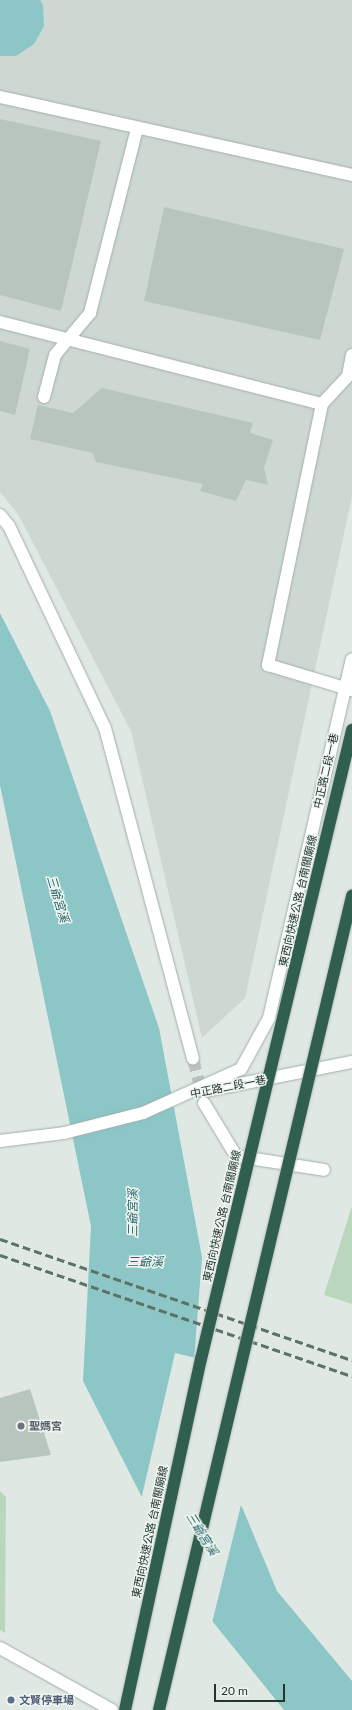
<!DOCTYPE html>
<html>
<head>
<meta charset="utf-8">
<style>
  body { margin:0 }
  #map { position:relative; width:352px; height:1710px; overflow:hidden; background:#dfe8e3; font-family:Lato,"Noto Sans TC",sans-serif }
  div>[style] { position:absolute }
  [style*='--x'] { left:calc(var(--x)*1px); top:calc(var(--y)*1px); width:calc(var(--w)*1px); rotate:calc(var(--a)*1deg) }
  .built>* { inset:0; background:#cdd8d2 }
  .green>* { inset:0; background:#bad7be }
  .water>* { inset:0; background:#8cc6c7 }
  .pier>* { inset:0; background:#dfe8e3 }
  .building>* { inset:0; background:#b8c5be }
  .minor-tunnel>* { height:12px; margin-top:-6px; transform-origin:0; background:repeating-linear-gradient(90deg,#b9c4bf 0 12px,transparent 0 18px) }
  .roads { filter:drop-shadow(0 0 1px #a3afa9) drop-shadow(0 0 1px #a3afa9) }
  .minor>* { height:12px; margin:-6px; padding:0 6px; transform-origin:6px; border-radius:6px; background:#fff }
  .rail>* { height:3px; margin-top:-1.5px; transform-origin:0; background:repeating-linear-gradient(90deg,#5c7269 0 8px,transparent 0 12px) }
  .bridges { filter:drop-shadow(0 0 1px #bdc3c0) drop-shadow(0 0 1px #bdc3c0) }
  .highway-bridge>* { height:12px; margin:-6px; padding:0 6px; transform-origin:6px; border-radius:6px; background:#315f4f }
  .dots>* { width:11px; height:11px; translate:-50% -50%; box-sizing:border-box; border:2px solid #eff5f1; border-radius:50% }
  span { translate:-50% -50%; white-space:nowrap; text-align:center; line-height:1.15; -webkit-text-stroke:3px #eff5f1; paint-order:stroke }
  .street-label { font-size:11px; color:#22362e }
  .worship-label { font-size:11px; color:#5b616d; font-weight:700 }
  .left { translate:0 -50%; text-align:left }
  .service-label { font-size:11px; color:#4e5e75; font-weight:700 }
  .water-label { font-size:12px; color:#24686a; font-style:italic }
  .scale { position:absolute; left:214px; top:1684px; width:71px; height:18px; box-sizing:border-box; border:2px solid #22362e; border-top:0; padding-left:5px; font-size:12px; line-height:14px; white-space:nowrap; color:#22362e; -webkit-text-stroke:3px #eff5f1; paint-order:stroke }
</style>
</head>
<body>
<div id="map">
  <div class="built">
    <i style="clip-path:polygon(0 0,352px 0,352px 496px,245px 998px,202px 1038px,131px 731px,18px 514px,0 492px)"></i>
  </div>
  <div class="green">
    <i style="clip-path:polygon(352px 1206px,352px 1304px,324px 1295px)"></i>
    <i style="clip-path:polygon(0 1491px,6px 1497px,5px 1633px,0 1630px)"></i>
  </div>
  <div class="water">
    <i style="clip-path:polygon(0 0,40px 0,43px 5px,44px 26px,34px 44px,16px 56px,0 56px)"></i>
    <i style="clip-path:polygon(0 613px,50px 711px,159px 1028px,202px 1257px,192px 1387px,277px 1591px,352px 1681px,352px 1710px,284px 1710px,192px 1596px,83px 1381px,91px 1226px,0 785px)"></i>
  </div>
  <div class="pier">
    <i style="clip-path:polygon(175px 1353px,196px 1358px,194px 1386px,242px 1501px,212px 1623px,190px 1597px,141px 1500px)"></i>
  </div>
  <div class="building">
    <i style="clip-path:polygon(0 119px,101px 141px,61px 311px,0 295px)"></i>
    <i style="clip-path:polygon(164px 207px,344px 249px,320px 340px,144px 301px)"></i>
    <i style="clip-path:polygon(0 341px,30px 349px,15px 415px,0 411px)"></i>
    <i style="clip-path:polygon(102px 388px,253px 423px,250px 433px,273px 440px,264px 468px,268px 485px,246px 480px,236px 501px,200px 491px,203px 484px,96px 462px,93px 453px,30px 439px,38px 405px,73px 413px)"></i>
    <i style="clip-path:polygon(30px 1389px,51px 1455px,0 1462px,0 1398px)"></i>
  </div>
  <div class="minor-tunnel">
    <i style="--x:193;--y:1059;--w:45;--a:76"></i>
  </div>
  <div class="roads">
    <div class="minor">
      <i style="--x:0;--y:97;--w:361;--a:12.5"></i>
      <i style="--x:0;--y:322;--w:332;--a:14.3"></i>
      <i style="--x:352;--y:355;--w:21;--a:101"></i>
      <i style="--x:348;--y:376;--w:38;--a:133"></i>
      <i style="--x:322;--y:404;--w:267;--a:101.7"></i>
      <i style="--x:268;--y:665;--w:88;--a:16.6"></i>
      <i style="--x:44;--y:397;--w:43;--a:-75.3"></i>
      <i style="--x:55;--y:355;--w:55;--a:-50.2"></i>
      <i style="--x:90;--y:313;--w:190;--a:-75.7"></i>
      <i style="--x:0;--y:515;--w:14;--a:51"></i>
      <i style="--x:9;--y:526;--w:224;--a:64.6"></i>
      <i style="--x:105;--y:728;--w:342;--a:75.1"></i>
      <i style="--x:205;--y:1091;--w:150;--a:-11.2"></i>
      <i style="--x:204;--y:1103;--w:62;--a:58.9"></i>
      <i style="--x:236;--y:1156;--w:89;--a:9"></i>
      <i style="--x:0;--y:1141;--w:64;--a:-7.1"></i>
      <i style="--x:64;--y:1133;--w:81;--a:-14.2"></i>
      <i style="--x:143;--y:1113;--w:107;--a:-24.2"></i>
      <i style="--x:241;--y:1069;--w:58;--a:-61.2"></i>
      <i style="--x:269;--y:1018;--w:368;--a:-77"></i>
      <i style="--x:0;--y:1648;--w:128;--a:29"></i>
    </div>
  </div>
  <div class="rail">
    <i style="--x:0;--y:1239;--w:372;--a:19"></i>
    <i style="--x:0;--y:1255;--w:372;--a:19"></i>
  </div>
  <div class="bridges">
    <div class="highway-bridge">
      <i style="--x:125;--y:1710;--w:359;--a:-77.8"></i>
      <i style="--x:201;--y:1359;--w:647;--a:-76.5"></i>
      <i style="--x:159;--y:1710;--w:837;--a:-76.66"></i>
    </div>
  </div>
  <div class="dots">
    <i style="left:21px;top:1426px;background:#6b7280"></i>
    <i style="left:11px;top:1700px;background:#5c6f8a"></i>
  </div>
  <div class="street-label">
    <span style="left:326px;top:771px;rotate:-77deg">中正路二段一巷</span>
    <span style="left:298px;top:901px;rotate:-77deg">東西向快速公路 台南關廟線</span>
    <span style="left:228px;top:1087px;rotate:-11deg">中正路二段一巷</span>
    <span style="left:222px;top:1216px;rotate:-77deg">東西向快速公路 台南關廟線</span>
    <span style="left:150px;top:1532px;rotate:-78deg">東西向快速公路 台南關廟線</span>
  </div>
  <div class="worship-label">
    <span class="left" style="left:29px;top:1426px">聖媽宮</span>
  </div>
  <div class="service-label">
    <span class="left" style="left:19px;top:1700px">文賢停車場</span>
  </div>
  <div class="water-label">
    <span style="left:58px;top:899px;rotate:73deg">三爺宮溪</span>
    <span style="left:133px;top:1213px;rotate:-90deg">三爺宮溪</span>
    <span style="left:145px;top:1262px">三爺溪</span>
    <span style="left:202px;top:1534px;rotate:58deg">三爺宮溪</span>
  </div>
  <div class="scale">20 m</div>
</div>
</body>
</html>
